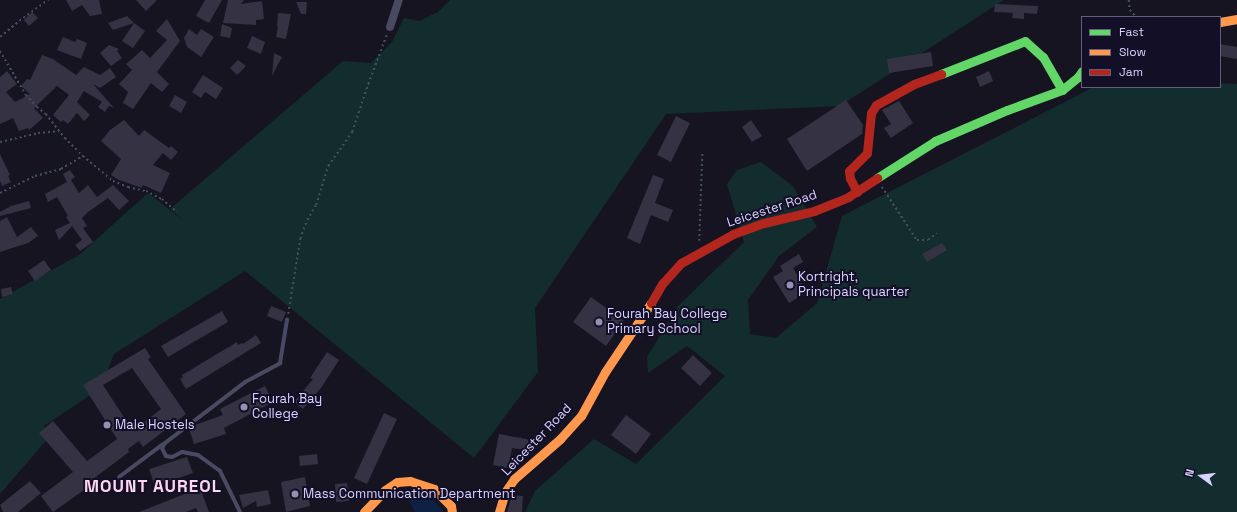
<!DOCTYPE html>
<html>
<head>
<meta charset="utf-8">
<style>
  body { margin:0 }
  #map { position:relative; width:1237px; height:512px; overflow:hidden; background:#161421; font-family:"Space Grotesk",sans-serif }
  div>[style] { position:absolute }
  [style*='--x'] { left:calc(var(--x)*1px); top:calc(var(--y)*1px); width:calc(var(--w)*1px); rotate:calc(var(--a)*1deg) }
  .green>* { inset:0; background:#132c2d }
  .water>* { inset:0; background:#0d2144 }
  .building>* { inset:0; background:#343243 }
  .path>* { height:1.5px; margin-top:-0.75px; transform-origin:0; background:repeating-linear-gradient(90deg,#44505f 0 2px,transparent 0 5px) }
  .lane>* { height:4px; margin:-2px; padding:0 2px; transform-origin:2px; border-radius:2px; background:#4a4962 }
  .street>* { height:8px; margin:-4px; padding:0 4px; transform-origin:4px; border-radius:4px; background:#4a4962 }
  .fast>* { height:9px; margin:-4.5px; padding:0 4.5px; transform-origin:4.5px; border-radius:4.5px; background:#63d668 }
  .slow>* { height:9px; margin:-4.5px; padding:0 4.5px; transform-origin:4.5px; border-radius:4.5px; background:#ff974d }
  .jam>* { height:9px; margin:-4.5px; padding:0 4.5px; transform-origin:4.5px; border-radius:4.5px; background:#b3261e }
  .dots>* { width:11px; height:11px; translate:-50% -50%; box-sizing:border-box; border:2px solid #130f26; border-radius:50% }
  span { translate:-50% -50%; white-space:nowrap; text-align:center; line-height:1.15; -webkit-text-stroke:4px #130f26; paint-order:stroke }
  .street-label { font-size:13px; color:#d9d4ff }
  .poi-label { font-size:13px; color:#d9d4ff }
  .left { translate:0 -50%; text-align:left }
  .district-label { font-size:17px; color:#ffd6f0; font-weight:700; letter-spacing:1px }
  .legend { position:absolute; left:1081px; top:16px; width:140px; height:72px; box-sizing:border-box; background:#130f26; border:1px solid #625e7d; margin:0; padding:5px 7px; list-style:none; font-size:12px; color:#d9d4ff }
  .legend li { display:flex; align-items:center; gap:8px; height:20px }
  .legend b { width:20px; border:1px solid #625e7d }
  .north { position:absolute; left:1181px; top:456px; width:40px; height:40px; -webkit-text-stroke:3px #130f26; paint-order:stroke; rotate:285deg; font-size:11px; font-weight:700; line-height:16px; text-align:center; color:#d9d4ff }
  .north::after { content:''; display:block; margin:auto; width:14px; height:18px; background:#d9d4ff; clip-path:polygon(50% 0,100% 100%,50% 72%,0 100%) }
</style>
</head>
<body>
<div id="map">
  <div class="green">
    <i style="clip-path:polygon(450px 0,1004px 0,840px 106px,666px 114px,535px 308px,538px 372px,474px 458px,245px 271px,114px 354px,101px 388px,44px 426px,50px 436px,0 494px,0 299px,79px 255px,148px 193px,184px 221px,170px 209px,343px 61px,371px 63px,392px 42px,404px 18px,419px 21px,438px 12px)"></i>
    <i style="clip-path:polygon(1220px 83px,1237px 84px,1237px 512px,525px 512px,535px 491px,594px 439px,636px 464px,725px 376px,687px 346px,648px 373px,647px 357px,678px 306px,744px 242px,727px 184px,737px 170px,761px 162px,793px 186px,817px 227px,779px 256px,748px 300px,750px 334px,776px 338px,817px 303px,842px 216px,1094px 87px,1220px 87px)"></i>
  </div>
  <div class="water">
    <i style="clip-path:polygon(417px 489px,426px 491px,443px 512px,415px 512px,407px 497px)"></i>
  </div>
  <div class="building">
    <i style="clip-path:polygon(66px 0,99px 0,102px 14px,90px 16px,82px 5px,72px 11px)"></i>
    <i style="clip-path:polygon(136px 0,157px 0,146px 11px)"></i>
    <i style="clip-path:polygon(205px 0,222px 0,209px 23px,196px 16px)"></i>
    <i style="clip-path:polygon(228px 0,244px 0,241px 4px,262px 1px,264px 19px,256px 20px,256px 25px,223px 23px)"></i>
    <i style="clip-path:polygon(296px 2px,307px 2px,306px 14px,301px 14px)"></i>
    <i style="clip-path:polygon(995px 4px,1038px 6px,1037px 14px,1024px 13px,1024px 19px,1012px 18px,1013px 13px,994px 12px)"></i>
    <i style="clip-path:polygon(32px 12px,38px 18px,29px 26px,24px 20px)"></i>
    <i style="clip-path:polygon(278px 13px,291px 14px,286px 39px,276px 37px,278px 27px,277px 27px)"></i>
    <i style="clip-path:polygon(127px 16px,134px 23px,113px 30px,108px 23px)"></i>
    <i style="clip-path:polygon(167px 19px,180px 41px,157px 72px,169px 84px,162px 92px,151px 83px,133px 109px,123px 103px,128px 92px,119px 84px,132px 70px,126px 64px,142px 50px,150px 58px,167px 40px,156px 31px)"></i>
    <i style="clip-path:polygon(134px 23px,145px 31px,133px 48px,122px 41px)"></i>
    <i style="clip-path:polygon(222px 24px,232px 28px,230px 38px,220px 36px)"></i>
    <i style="clip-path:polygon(189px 29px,197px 35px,201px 29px,214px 37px,201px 57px,187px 47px,184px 38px)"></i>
    <i style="clip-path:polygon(252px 36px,265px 42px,261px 54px,247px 48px)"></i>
    <i style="clip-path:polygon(63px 37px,75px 42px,77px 39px,87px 43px,81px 59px,57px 50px)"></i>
    <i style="clip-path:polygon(1220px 44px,1237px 47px,1237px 59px,1220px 56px)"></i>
    <i style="clip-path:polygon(109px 45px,119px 49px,117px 51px,122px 58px,111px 66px,100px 53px)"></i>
    <i style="clip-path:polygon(931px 52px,933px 66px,889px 73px,887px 59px)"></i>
    <i style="clip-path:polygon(274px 53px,282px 57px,272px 76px)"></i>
    <i style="clip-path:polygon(42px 55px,53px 59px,76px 75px,84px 67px,100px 75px,110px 68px,116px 77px,100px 88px,93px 84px,114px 108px,109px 106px,105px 112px,98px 107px,102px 102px,84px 91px,77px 102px,90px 115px,84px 121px,77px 113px,68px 124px,63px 120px,61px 122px,53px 115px,69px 95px,57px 86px,34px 108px,43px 118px,29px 130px,28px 128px,19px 131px,13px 118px,0 124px,0 77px,7px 71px,17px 84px,6px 92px,15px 102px,30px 94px,21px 86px,27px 79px,30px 80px)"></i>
    <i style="clip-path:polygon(238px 60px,246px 66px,237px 75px,230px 68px)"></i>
    <i style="clip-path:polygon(989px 71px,993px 81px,980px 87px,976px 77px)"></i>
    <i style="clip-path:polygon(203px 75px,223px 88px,216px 99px,205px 92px,201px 98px,192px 92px)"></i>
    <i style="clip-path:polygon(175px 95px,187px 102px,181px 113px,169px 106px)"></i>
    <i style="clip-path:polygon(846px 100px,863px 125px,862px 134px,807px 171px,787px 139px)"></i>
    <i style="clip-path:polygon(899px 101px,913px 123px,891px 138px,884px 128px,891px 124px,882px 110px)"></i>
    <i style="clip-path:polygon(676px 116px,690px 123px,671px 162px,657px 155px)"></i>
    <i style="clip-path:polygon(124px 120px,139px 136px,144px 130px,169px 148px,171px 146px,178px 152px,171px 160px,163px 153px,153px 165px,170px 173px,161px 193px,143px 185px,142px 188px,119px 180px,111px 175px,121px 159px,101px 141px,110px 130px)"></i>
    <i style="clip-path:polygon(751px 120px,762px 136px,752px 142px,742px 127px)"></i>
    <i style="clip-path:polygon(0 154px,10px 175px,8px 176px,11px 182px,2px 186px,0 181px)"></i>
    <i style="clip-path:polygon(70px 170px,75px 177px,71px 180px,79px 193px,88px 185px,97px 197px,113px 185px,129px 201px,119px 210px,108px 198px,88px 212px,82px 218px,87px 226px,83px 228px,93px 242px,80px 251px,75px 245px,82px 240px,72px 226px,59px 240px,55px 230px,70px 223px,66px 217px,68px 216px,57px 197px,48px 202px,45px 194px,67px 182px,63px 174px)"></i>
    <i style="clip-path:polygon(653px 175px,664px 179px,655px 203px,673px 210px,668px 222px,651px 215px,640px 244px,627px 238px)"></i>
    <i style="clip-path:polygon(29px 201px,31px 208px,0 216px,0 212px,11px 206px)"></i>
    <i style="clip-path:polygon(7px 217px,17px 237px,31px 227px,38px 236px,28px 243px,0 252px,0 221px)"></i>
    <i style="clip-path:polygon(942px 243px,947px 250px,927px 262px,922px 254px)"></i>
    <i style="clip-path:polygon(799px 254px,803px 262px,793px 268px,807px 292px,789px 303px,773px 277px,783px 271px,780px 266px)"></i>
    <i style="clip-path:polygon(44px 260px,51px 270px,35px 281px,28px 271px)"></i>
    <i style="clip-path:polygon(11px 287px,13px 294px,2px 297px,1px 289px)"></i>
    <i style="clip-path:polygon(591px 297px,624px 321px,606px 346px,573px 322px)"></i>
    <i style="clip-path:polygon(271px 306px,286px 312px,282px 322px,267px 316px)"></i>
    <i style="clip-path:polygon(222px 311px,228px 322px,168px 357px,161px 346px)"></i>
    <i style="clip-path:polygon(256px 335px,261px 343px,186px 389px,180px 379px,183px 377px,182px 375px,237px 342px,238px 345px,242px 343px,243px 344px)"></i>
    <i style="clip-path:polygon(evenodd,145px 348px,151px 357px,148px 359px,186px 414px,143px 447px,139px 441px,128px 449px,129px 452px,89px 482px,91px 485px,53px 512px,41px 496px,73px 472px,39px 433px,53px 421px,87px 461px,117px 439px,83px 385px,145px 348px,132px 368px,161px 409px,133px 431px,103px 385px,132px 368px)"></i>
    <i style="clip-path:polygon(327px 352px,339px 360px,321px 388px,303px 409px,294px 402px,313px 379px,310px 378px)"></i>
    <i style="clip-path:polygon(693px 355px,712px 373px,700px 386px,681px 368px)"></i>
    <i style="clip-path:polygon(265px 386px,273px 402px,224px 428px,226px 434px,194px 444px,189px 429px,195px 425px,223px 415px,220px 409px)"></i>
    <i style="clip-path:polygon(384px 413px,397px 419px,367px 484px,354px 478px)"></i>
    <i style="clip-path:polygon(626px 415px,651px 434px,636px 454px,611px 435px)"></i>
    <i style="clip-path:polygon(499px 434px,537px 441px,535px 451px,512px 448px,508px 468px,493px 465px)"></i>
    <i style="clip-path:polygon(317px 454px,318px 464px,300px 466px,299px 456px)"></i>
    <i style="clip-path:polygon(187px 457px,193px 473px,155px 486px,149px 469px)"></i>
    <i style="clip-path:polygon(305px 477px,310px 506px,286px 512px,281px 482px)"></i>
    <i style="clip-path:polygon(30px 481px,41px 493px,18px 512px,3px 512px,0 505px)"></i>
    <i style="clip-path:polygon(347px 483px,349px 501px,336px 502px,335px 484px)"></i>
    <i style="clip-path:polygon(200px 488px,209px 512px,198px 512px,196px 508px,186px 512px,139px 512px)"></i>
    <i style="clip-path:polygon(268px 490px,271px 504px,257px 507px,256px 501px,243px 508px,239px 495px)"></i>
    <i style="clip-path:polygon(512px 495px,523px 496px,522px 512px,507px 512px)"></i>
  </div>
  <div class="path">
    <i style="--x:1129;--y:0;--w:10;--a:84"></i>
    <i style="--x:1130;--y:10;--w:9;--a:49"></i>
    <i style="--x:0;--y:37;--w:25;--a:-40"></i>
    <i style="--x:19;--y:21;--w:36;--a:-36"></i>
    <i style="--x:0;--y:51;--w:51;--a:59.4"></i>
    <i style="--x:26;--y:95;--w:16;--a:47"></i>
    <i style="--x:37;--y:107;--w:11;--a:38"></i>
    <i style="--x:46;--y:114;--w:31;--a:52"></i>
    <i style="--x:65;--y:138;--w:25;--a:45"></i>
    <i style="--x:83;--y:156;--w:39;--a:40"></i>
    <i style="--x:113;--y:181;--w:16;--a:22"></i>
    <i style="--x:128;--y:187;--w:18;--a:13"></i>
    <i style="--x:146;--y:191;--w:18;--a:27"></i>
    <i style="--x:162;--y:199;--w:20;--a:41"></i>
    <i style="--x:0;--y:142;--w:39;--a:-13"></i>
    <i style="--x:38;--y:133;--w:21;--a:-5"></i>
    <i style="--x:882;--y:187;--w:64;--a:56.6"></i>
    <i style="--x:917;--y:240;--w:11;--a:0"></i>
    <i style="--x:928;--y:240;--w:11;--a:-38"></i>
    <i style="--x:0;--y:193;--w:39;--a:-26"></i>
    <i style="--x:35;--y:176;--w:27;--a:-15"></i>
    <i style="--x:61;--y:169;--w:26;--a:-31"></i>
    <i style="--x:699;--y:241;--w:88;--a:-88"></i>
    <i style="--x:288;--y:314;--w:76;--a:-80.9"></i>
    <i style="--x:300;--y:239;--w:20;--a:-70"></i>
    <i style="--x:307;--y:220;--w:17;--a:-59"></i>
    <i style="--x:316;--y:205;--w:41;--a:-72.9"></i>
    <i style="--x:328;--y:166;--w:42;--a:-54.8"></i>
    <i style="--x:352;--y:132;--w:51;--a:-71.6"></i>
    <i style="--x:368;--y:84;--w:53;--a:-69.2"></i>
  </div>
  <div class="lane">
    <i style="--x:119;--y:477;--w:54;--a:-36.7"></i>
    <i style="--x:240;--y:512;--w:46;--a:-116"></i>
    <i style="--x:220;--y:471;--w:27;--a:-144"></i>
    <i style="--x:198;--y:455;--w:16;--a:-169"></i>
    <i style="--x:182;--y:452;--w:11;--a:153"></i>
    <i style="--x:172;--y:457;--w:6;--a:-171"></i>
    <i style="--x:166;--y:456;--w:9;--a:-117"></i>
    <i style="--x:162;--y:448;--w:6;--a:-59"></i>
    <i style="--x:165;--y:443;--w:101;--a:-37.3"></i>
    <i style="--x:245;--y:382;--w:40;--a:-28"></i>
    <i style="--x:280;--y:363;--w:44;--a:-80.8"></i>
  </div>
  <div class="street">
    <i style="--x:390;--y:27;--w:28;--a:-72"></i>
  </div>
  <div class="fast">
    <i style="--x:941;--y:74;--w:90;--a:-21.4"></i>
    <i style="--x:1025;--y:41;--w:24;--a:42"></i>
    <i style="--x:1043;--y:57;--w:38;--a:60"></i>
    <i style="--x:877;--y:178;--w:69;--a:-32.5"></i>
    <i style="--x:935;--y:141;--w:78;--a:-23.3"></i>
    <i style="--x:1007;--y:110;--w:59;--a:-20"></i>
    <i style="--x:1062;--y:90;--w:21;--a:-39"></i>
    <i style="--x:1078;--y:77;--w:7;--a:-56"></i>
  </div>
  <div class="slow">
    <i style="--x:1220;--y:22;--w:17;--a:-10"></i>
    <i style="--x:364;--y:512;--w:30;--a:-46"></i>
    <i style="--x:385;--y:490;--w:14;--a:-34"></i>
    <i style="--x:397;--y:482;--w:13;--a:-4"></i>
    <i style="--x:410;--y:481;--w:25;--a:18"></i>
    <i style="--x:434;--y:489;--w:24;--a:45"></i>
    <i style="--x:451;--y:506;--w:6;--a:81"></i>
    <i style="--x:499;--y:512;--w:21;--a:-73"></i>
    <i style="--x:505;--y:492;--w:16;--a:-55"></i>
    <i style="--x:514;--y:479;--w:61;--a:-41"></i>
    <i style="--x:560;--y:439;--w:31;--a:-48"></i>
    <i style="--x:581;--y:416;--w:50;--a:-61.4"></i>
    <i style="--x:605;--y:372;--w:83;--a:-56.3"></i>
  </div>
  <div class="jam">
    <i style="--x:857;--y:192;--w:16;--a:-117"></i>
    <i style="--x:850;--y:178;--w:7;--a:-98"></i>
    <i style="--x:849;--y:171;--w:25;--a:-45"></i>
    <i style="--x:867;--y:153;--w:40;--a:-84.3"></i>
    <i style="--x:871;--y:113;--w:9;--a:-58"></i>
    <i style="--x:876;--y:105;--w:43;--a:-28.9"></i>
    <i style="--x:914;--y:84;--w:29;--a:-20"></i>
    <i style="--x:651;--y:303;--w:22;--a:-60"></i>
    <i style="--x:662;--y:284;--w:28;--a:-48"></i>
    <i style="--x:681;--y:263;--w:60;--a:-29.1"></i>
    <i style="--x:733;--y:234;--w:33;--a:-20"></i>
    <i style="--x:764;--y:223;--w:51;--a:-13.5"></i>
    <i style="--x:814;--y:211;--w:37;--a:-22"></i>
    <i style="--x:848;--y:197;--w:35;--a:-33"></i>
  </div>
  <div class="dots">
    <i style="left:790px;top:285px;background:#9591b1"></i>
    <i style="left:599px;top:322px;background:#9591b1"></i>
    <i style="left:244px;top:407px;background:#9591b1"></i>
    <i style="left:107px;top:425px;background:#9591b1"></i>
    <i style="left:295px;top:494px;background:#9591b1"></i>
  </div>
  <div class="street-label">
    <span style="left:772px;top:209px;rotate:-18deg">Leicester Road</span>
    <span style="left:537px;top:440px;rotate:-46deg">Leicester Road</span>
  </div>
  <div class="poi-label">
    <span class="left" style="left:798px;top:285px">Kortright,<br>Principals quarter</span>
    <span class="left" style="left:607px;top:322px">Fourah Bay College<br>Primary School</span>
    <span class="left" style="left:252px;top:407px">Fourah Bay<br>College</span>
    <span class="left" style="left:115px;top:425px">Male Hostels</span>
    <span class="left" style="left:303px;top:494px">Mass Communication Department</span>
  </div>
  <div class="district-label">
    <span style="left:153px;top:487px">MOUNT AUREOL</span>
  </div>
  <ul class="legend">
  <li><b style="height:5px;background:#63d668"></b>Fast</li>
  <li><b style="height:5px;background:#ff974d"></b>Slow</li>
  <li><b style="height:5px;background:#b3261e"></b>Jam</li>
  </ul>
  <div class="north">N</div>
</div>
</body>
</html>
